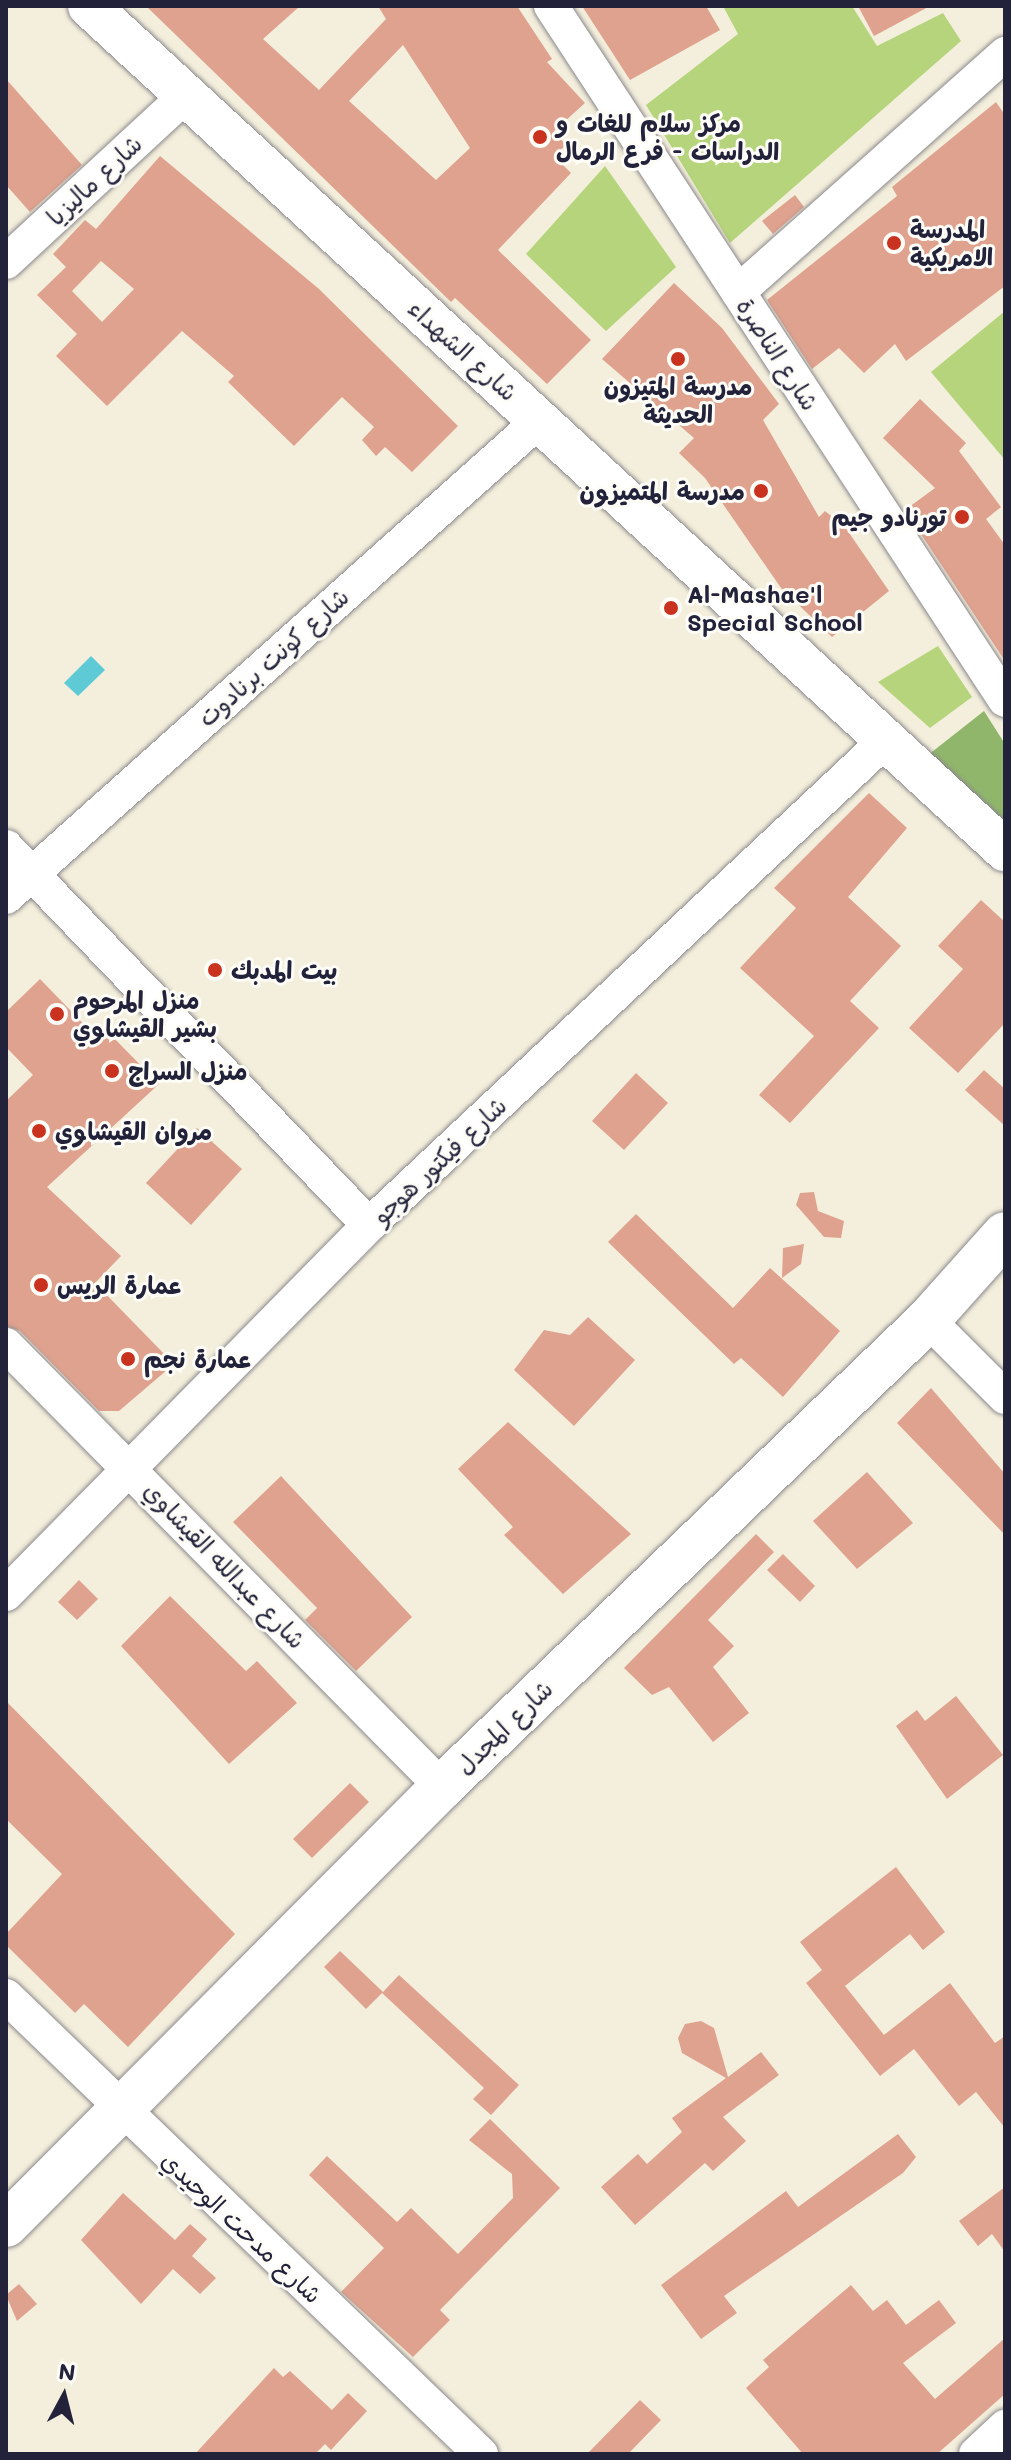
<!DOCTYPE html>
<html>
<head>
<meta charset="utf-8">
<style>
  body { margin:0 }
  #map { position:relative; width:1011px; height:2460px; overflow:hidden; background:#f4efdc; font-family:Mali,"Playpen Sans Arabic",sans-serif }
  div>[style] { position:absolute }
  [style*='--x'] { left:calc(var(--x)*1px); top:calc(var(--y)*1px); width:calc(var(--w)*1px); rotate:calc(var(--a)*1deg) }
  .green>* { inset:0; background:#b5d47b }
  .forest>* { inset:0; background:#90b66b }
  .water>* { inset:0; background:#5ecad6 }
  .building>* { inset:0; background:#dfa28f }
  .roads { filter:drop-shadow(0 0 2px #8b888c) drop-shadow(0 0 2px #8b888c) }
  .minor>* { height:34px; margin:-17px; padding:0 17px; transform-origin:17px; border-radius:17px; background:#fff }
  .tertiary>* { height:42px; margin:-21px; padding:0 21px; transform-origin:21px; border-radius:21px; background:#fff }
  .secondary>* { height:44px; margin:-22px; padding:0 22px; transform-origin:22px; border-radius:22px; background:#fff }
  .dots>* { width:22px; height:22px; translate:-50% -50%; box-sizing:border-box; border:4px solid #fdfcf7; border-radius:50% }
  span { translate:-50% -50%; white-space:nowrap; text-align:center; line-height:1.15; -webkit-text-stroke:6px #fdfcf7; paint-order:stroke }
  .poi-label { font-size:24px; color:#22223b; font-weight:700 }
  .left { translate:0 -50%; text-align:left }
  .right { translate:-100% -50%; text-align:right }
  .street-label { font-size:24px; color:#22223b }
  .frame { position:absolute; inset:0; border:8px solid #22223b; pointer-events:none }
  .north { position:absolute; left:24px; top:2356px; width:80px; height:80px; -webkit-text-stroke:6px #fdfcf7; paint-order:stroke; rotate:7deg; font-size:22px; font-weight:700; line-height:32px; text-align:center; color:#22223b }
  .north::after { content:''; display:block; margin:auto; width:28px; height:36px; background:#22223b; clip-path:polygon(50% 0,100% 100%,50% 72%,0 100%) }
</style>
</head>
<body>
<div id="map">
  <div class="green">
    <i style="clip-path:polygon(723px 6px,852px 6px,877px 46px,943px 13px,961px 41px,730px 243px,646px 105px,738px 34px)"></i>
    <i style="clip-path:polygon(605px 166px,676px 267px,606px 331px,526px 254px)"></i>
    <i style="clip-path:polygon(1005px 311px,1005px 460px,931px 372px)"></i>
    <i style="clip-path:polygon(938px 646px,972px 697px,930px 728px,878px 682px)"></i>
  </div>
  <div class="forest">
    <i style="clip-path:polygon(984px 711px,1005px 744px,1005px 838px,923px 759px)"></i>
  </div>
  <div class="water">
    <i style="clip-path:polygon(91px 656px,105px 670px,78px 696px,64px 683px)"></i>
  </div>
  <div class="building">
    <i style="clip-path:polygon(evenodd,146px 6px,300px 6px,263px 39px,319px 90px,386px 19px,378px 6px,517px 6px,552px 59px,547px 62px,585px 103px,554px 131px,566px 145px,554px 156px,571px 173px,498px 250px,591px 340px,547px 384px,455px 298px,451px 302px,146px 6px,403px 45px,470px 148px,436px 180px,349px 101px,403px 45px)"></i>
    <i style="clip-path:polygon(582px 6px,706px 6px,720px 30px,630px 80px)"></i>
    <i style="clip-path:polygon(858px 6px,930px 6px,874px 36px)"></i>
    <i style="clip-path:polygon(6px 79px,82px 165px,30px 212px,6px 185px)"></i>
    <i style="clip-path:polygon(996px 102px,1005px 115px,1005px 286px,906px 361px,895px 344px,864px 373px,839px 348px,812px 369px,767px 300px,897px 196px,892px 187px)"></i>
    <i style="clip-path:polygon(evenodd,160px 156px,319px 289px,458px 426px,412px 472px,385px 447px,376px 456px,362px 440px,374px 427px,342px 397px,294px 446px,228px 382px,234px 376px,182px 331px,107px 406px,56px 356px,77px 334px,37px 295px,66px 267px,53px 254px,85px 220px,96px 229px,160px 156px,101px 261px,134px 289px,102px 322px,72px 291px,101px 261px)"></i>
    <i style="clip-path:polygon(795px 195px,804px 207px,773px 234px,762px 221px)"></i>
    <i style="clip-path:polygon(674px 283px,722px 328px,779px 404px,763px 420px,819px 517px,825px 511px,845px 527px,889px 591px,832px 637px,781px 588px,705px 478px,679px 453px,694px 438px,602px 359px)"></i>
    <i style="clip-path:polygon(920px 399px,966px 443px,959px 451px,1001px 507px,986px 519px,1005px 545px,1005px 661px,905px 510px,935px 488px,883px 438px)"></i>
    <i style="clip-path:polygon(869px 793px,907px 828px,848px 897px,901px 946px,850px 1001px,879px 1028px,790px 1123px,759px 1095px,814px 1036px,740px 968px,796px 908px,774px 888px)"></i>
    <i style="clip-path:polygon(981px 900px,1005px 922px,1005px 1023px,958px 1073px,909px 1028px,963px 969px,938px 946px)"></i>
    <i style="clip-path:polygon(40px 979px,101px 1042px,109px 1033px,159px 1084px,47px 1187px,121px 1256px,95px 1283px,174px 1364px,119px 1411px,99px 1411px,20px 1331px,6px 1326px,6px 1101px,33px 1075px,6px 1047px,6px 1012px)"></i>
    <i style="clip-path:polygon(984px 1070px,1005px 1089px,1005px 1126px,965px 1090px)"></i>
    <i style="clip-path:polygon(636px 1073px,668px 1103px,624px 1150px,592px 1121px)"></i>
    <i style="clip-path:polygon(197px 1128px,242px 1169px,191px 1225px,146px 1183px)"></i>
    <i style="clip-path:polygon(814px 1192px,818px 1211px,844px 1221px,841px 1238px,824px 1237px,796px 1205px,800px 1193px)"></i>
    <i style="clip-path:polygon(636px 1214px,733px 1308px,770px 1268px,840px 1331px,783px 1397px,741px 1358px,734px 1364px,608px 1242px)"></i>
    <i style="clip-path:polygon(804px 1244px,801px 1264px,782px 1278px,783px 1248px)"></i>
    <i style="clip-path:polygon(588px 1317px,635px 1360px,574px 1426px,514px 1370px,544px 1330px,570px 1335px)"></i>
    <i style="clip-path:polygon(931px 1388px,1005px 1474px,1005px 1535px,897px 1423px)"></i>
    <i style="clip-path:polygon(508px 1422px,631px 1534px,563px 1594px,504px 1535px,513px 1527px,458px 1469px)"></i>
    <i style="clip-path:polygon(867px 1472px,913px 1523px,857px 1569px,813px 1521px)"></i>
    <i style="clip-path:polygon(281px 1476px,412px 1617px,356px 1671px,305px 1620px,317px 1608px,233px 1522px)"></i>
    <i style="clip-path:polygon(756px 1534px,774px 1552px,708px 1620px,734px 1646px,713px 1667px,749px 1713px,713px 1742px,669px 1687px,652px 1695px,624px 1668px)"></i>
    <i style="clip-path:polygon(783px 1554px,815px 1586px,800px 1602px,767px 1570px)"></i>
    <i style="clip-path:polygon(79px 1580px,98px 1599px,77px 1620px,58px 1602px)"></i>
    <i style="clip-path:polygon(170px 1596px,246px 1671px,257px 1661px,297px 1703px,229px 1764px,121px 1646px)"></i>
    <i style="clip-path:polygon(956px 1696px,1003px 1755px,947px 1799px,896px 1726px,917px 1710px,925px 1721px)"></i>
    <i style="clip-path:polygon(6px 1701px,235px 1934px,128px 2047px,84px 2004px,75px 2013px,6px 1945px,6px 1934px,62px 1874px,6px 1819px)"></i>
    <i style="clip-path:polygon(350px 1783px,369px 1802px,312px 1858px,293px 1839px)"></i>
    <i style="clip-path:polygon(896px 1867px,945px 1932px,923px 1950px,910px 1934px,845px 1986px,884px 2035px,950px 1983px,995px 2043px,1005px 2036px,1005px 2128px,976px 2092px,959px 2106px,914px 2049px,880px 2076px,806px 1983px,822px 1970px,800px 1942px)"></i>
    <i style="clip-path:polygon(340px 1951px,383px 1992px,399px 1975px,519px 2085px,491px 2115px,473px 2099px,484px 2088px,382px 1993px,366px 2009px,324px 1967px)"></i>
    <i style="clip-path:polygon(701px 2021px,714px 2028px,728px 2077px,761px 2052px,779px 2075px,723px 2117px,746px 2141px,713px 2171px,705px 2163px,635px 2225px,601px 2187px,638px 2154px,647px 2164px,682px 2132px,672px 2118px,726px 2078px,682px 2053px,678px 2038px,685px 2024px)"></i>
    <i style="clip-path:polygon(490px 2119px,560px 2188px,440px 2310px,450px 2320px,413px 2357px,341px 2292px,384px 2248px,309px 2175px,327px 2156px,397px 2222px,411px 2208px,458px 2254px,513px 2198px,512px 2174px,469px 2140px)"></i>
    <i style="clip-path:polygon(898px 2134px,916px 2157px,903px 2173px,724px 2296px,737px 2313px,701px 2339px,661px 2285px,786px 2191px,798px 2207px)"></i>
    <i style="clip-path:polygon(1005px 2187px,1005px 2252px,992px 2234px,978px 2246px,959px 2221px)"></i>
    <i style="clip-path:polygon(123px 2193px,175px 2240px,190px 2224px,207px 2239px,192px 2256px,216px 2278px,200px 2294px,173px 2269px,141px 2304px,81px 2240px)"></i>
    <i style="clip-path:polygon(19px 2284px,37px 2304px,17px 2321px,6px 2295px)"></i>
    <i style="clip-path:polygon(851px 2285px,873px 2311px,887px 2300px,906px 2325px,939px 2300px,956px 2323px,903px 2363px,935px 2399px,1005px 2338px,1005px 2394px,937px 2454px,803px 2454px,746px 2388px,769px 2367px,763px 2360px)"></i>
    <i style="clip-path:polygon(274px 2368px,283px 2377px,290px 2371px,332px 2410px,348px 2393px,367px 2411px,331px 2450px,325px 2444px,315px 2454px,195px 2454px)"></i>
    <i style="clip-path:polygon(640px 2400px,661px 2420px,628px 2454px,587px 2454px)"></i>
  </div>
  <div class="roads">
    <div class="minor">
      <i style="--x:551;--y:6;--w:829;--a:56.81"></i>
      <i style="--x:6;--y:262;--w:240;--a:-42.8"></i>
      <i style="--x:738;--y:292;--w:358;--a:-41.7"></i>
      <i style="--x:6;--y:847;--w:524;--a:46.16"></i>
      <i style="--x:6;--y:897;--w:717;--a:-41.78"></i>
      <i style="--x:928;--y:1320;--w:109;--a:45"></i>
      <i style="--x:6;--y:1345;--w:621;--a:45.39"></i>
      <i style="--x:6;--y:1594;--w:518;--a:-45.47"></i>
      <i style="--x:369;--y:1225;--w:709;--a:-43.17"></i>
      <i style="--x:6;--y:1996;--w:660;--a:43.96"></i>
      <i style="--x:976;--y:2454;--w:40;--a:-43"></i>
    </div>
    <div class="tertiary">
      <i style="--x:89;--y:6;--w:1246;--a:42.66"></i>
    </div>
    <div class="secondary">
      <i style="--x:6;--y:2225;--w:618;--a:-45.13"></i>
      <i style="--x:442;--y:1787;--w:674;--a:-43.86"></i>
      <i style="--x:928;--y:1320;--w:115;--a:-48.2"></i>
    </div>
  </div>
  <div class="dots">
    <i style="left:540px;top:137px;background:#c8321e"></i>
    <i style="left:894px;top:243px;background:#c8321e"></i>
    <i style="left:678px;top:359px;background:#c8321e"></i>
    <i style="left:761px;top:491px;background:#c8321e"></i>
    <i style="left:962px;top:517px;background:#c8321e"></i>
    <i style="left:671px;top:608px;background:#c8321e"></i>
    <i style="left:215px;top:970px;background:#c8321e"></i>
    <i style="left:57px;top:1014px;background:#c8321e"></i>
    <i style="left:112px;top:1071px;background:#c8321e"></i>
    <i style="left:39px;top:1131px;background:#c8321e"></i>
    <i style="left:41px;top:1285px;background:#c8321e"></i>
    <i style="left:128px;top:1359px;background:#c8321e"></i>
  </div>
  <div class="poi-label">
    <span class="left" style="left:556px;top:137px">مركز سلام للغات و<br>الدراسات - فرع الرمال</span>
    <span class="left" style="left:910px;top:243px">المدرسة<br>الامريكية</span>
    <span style="left:678px;top:400px">مدرسة المتيزون<br>الحديثة</span>
    <span class="right" style="left:745px;top:491px">مدرسة المتميزون</span>
    <span class="right" style="left:946px;top:517px">تورنادو جيم</span>
    <span class="left" style="left:687px;top:608px">Al-Mashae'l<br>Special School</span>
    <span class="left" style="left:231px;top:970px">بيت المدبك</span>
    <span class="left" style="left:73px;top:1014px">منزل المرحوم<br>بشير القيشاوي</span>
    <span class="left" style="left:128px;top:1071px">منزل السراج</span>
    <span class="left" style="left:55px;top:1131px">مروان القيشاوي</span>
    <span class="left" style="left:57px;top:1285px">عمارة الريس</span>
    <span class="left" style="left:144px;top:1359px">عمارة نجم</span>
  </div>
  <div class="street-label">
    <span style="left:94px;top:180px;rotate:-43deg">شارع ماليزيا</span>
    <span style="left:463px;top:350px;rotate:42deg">شارع الشهداء</span>
    <span style="left:778px;top:354px;rotate:57deg">شارع الناصرة</span>
    <span style="left:273px;top:657px;rotate:-42deg">شارع كونت برنادوت</span>
    <span style="left:439px;top:1160px;rotate:-43deg">شارع فيكتور هوجو</span>
    <span style="left:225px;top:1565px;rotate:46deg">شارع عبدالله القيشاوي</span>
    <span style="left:504px;top:1727px;rotate:-44deg">شارع المجدل</span>
    <span style="left:242px;top:2227px;rotate:43deg">شارع مدحت الوحيدي</span>
  </div>
  <div class="frame"></div>
  <div class="north">N</div>
</div>
</body>
</html>
